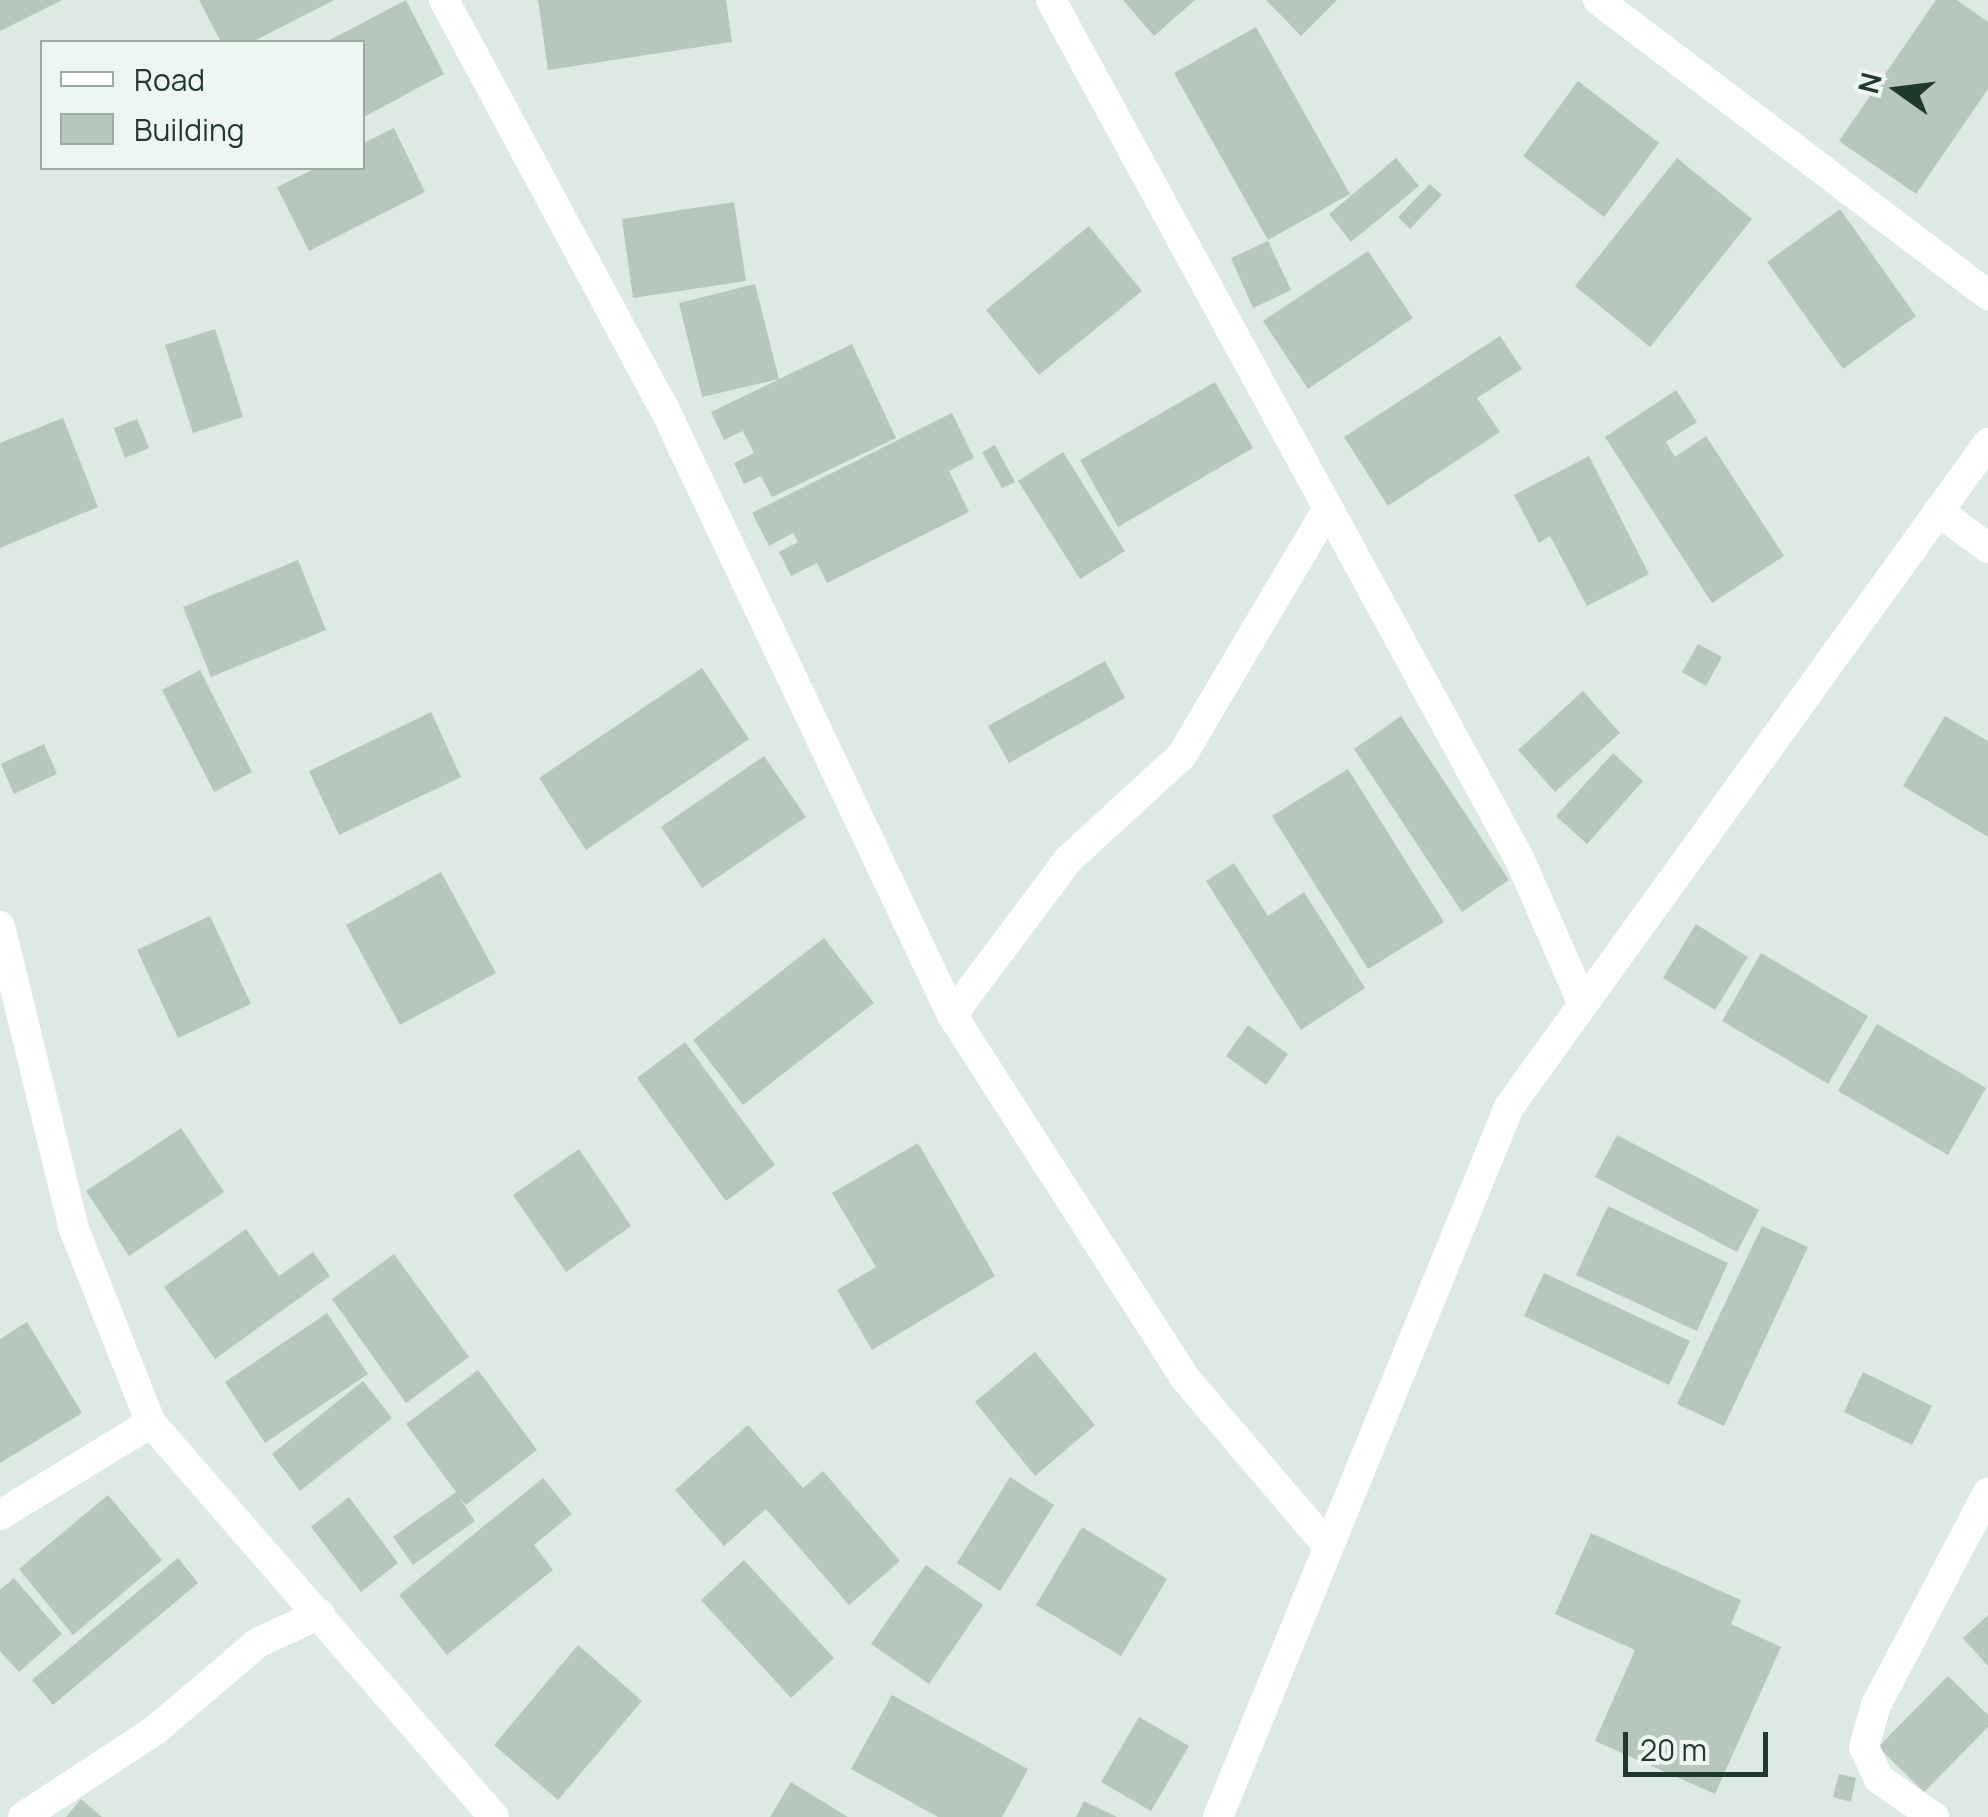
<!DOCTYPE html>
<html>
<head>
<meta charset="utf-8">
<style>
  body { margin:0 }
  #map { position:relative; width:1988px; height:1817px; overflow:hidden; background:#ddeae3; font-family:Manrope,sans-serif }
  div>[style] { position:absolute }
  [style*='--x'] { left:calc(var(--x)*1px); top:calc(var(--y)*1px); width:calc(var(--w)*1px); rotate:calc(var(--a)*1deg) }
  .building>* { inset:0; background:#b6c7be }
  .minor>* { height:30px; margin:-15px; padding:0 15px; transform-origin:15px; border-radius:15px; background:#fff }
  span { translate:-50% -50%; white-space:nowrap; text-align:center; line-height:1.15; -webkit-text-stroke:10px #eef6f1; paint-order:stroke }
  .legend { position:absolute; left:40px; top:40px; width:325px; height:130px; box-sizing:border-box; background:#eef6f1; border:2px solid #9baaa3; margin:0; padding:12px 18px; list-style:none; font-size:30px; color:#1f392f }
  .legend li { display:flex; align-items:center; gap:20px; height:50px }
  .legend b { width:50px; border:2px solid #9baaa3 }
  .north { position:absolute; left:1848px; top:40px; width:100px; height:100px; -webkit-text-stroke:8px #eef6f1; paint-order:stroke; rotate:284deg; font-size:28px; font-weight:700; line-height:40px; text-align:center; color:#1f392f }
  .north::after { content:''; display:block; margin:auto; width:35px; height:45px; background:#1f392f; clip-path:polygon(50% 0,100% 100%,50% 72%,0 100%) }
  .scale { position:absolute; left:1623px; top:1732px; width:145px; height:45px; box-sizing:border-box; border:5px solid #1f392f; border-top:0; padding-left:12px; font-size:30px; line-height:35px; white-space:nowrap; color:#1f392f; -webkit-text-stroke:8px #eef6f1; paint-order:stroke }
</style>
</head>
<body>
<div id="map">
  <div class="building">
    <i style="clip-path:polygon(0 0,62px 0,0 31px)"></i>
    <i style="clip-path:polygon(199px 0,334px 0,252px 42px,221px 42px)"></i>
    <i style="clip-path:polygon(406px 0,444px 74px,362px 118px,362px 42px,326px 42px)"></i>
    <i style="clip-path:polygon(538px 0,726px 0,732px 42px,548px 70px)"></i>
    <i style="clip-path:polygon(1123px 0,1195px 0,1154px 36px)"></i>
    <i style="clip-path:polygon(1266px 0,1337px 0,1301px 36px)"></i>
    <i style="clip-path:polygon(1936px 0,1957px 0,1988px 22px,1988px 89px,1916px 194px,1839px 141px)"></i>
    <i style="clip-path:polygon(1256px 27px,1350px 194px,1268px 240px,1174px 73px)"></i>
    <i style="clip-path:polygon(1578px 81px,1659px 143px,1604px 217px,1523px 156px)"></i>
    <i style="clip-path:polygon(394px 128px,425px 192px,309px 251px,277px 187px,316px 168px,362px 168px,362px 144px)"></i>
    <i style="clip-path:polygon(1396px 158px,1419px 186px,1351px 242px,1329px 214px)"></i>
    <i style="clip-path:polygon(1677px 158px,1752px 219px,1650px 347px,1575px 286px)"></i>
    <i style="clip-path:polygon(1430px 184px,1442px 195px,1410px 229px,1398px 217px)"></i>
    <i style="clip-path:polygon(734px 202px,746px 281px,633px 298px,622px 219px)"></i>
    <i style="clip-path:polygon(1840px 209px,1916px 316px,1843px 369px,1767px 262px)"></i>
    <i style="clip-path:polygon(1089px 226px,1142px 291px,1039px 375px,986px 310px)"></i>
    <i style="clip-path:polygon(1268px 241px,1291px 290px,1253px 308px,1231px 258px)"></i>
    <i style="clip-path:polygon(1368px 251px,1413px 318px,1308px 389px,1263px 321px)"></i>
    <i style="clip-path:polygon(755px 284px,779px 379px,702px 397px,679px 303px)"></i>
    <i style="clip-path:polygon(215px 329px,243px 417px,193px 433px,165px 345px)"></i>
    <i style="clip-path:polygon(1500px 336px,1522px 369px,1477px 398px,1500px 432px,1388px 506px,1344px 437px)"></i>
    <i style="clip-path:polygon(852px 344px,896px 438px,772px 497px,761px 476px,744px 484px,734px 463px,754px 453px,743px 431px,724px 440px,711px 412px)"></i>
    <i style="clip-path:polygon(1215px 382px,1253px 448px,1118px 527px,1080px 460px)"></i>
    <i style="clip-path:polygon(1676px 390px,1697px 422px,1666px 442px,1675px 457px,1706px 436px,1784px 556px,1712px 603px,1605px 437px)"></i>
    <i style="clip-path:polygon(952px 413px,974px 458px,949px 471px,969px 512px,827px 583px,817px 563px,791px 576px,779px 552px,798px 542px,793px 533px,769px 546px,752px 513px)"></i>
    <i style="clip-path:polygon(63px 418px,98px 507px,0 548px,0 443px)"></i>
    <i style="clip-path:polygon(137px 419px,149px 448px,125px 458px,114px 428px)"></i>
    <i style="clip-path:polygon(995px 445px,1015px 482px,1002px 488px,982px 452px)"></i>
    <i style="clip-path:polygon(1063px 452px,1125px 551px,1080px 579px,1018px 481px)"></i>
    <i style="clip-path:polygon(1589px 456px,1649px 574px,1587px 606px,1550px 536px,1539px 543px,1514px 495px)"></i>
    <i style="clip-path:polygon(298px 560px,326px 630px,211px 677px,183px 607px)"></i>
    <i style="clip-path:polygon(1698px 644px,1722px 657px,1706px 686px,1682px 672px)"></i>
    <i style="clip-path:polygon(1105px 661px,1125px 698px,1009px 763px,988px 726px)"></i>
    <i style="clip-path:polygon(702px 668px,749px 739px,586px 850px,539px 778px)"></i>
    <i style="clip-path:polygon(200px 670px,252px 772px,214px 792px,162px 690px)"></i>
    <i style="clip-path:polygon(1583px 691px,1620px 733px,1555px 792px,1518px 750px)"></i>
    <i style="clip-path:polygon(431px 712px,461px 777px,339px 835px,309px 771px)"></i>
    <i style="clip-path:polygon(1401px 716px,1509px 880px,1462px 912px,1354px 749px)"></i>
    <i style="clip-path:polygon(1945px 716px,1988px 741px,1988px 837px,1903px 786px)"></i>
    <i style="clip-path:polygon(44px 744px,57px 774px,14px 794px,1px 764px)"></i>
    <i style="clip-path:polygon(1613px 753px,1643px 781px,1587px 844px,1556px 816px)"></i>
    <i style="clip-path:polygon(764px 756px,806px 817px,702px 888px,661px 827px)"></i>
    <i style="clip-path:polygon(1348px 769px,1444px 922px,1368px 969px,1272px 816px)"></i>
    <i style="clip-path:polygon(1234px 863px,1268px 916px,1304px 892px,1365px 988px,1301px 1030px,1206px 881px)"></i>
    <i style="clip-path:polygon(441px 872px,496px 973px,400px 1025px,346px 925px)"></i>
    <i style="clip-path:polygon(210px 916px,251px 1004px,178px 1038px,137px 950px)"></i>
    <i style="clip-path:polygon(1696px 924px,1748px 957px,1715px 1010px,1663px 978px)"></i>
    <i style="clip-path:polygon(824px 938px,874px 1003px,743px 1105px,693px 1040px)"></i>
    <i style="clip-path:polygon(1761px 953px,1868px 1016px,1828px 1084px,1722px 1021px)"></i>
    <i style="clip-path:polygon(1877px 1024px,1986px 1088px,1948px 1155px,1838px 1091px)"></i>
    <i style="clip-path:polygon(1248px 1025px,1288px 1054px,1266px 1085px,1226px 1056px)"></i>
    <i style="clip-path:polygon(685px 1042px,775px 1165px,726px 1201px,637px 1078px)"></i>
    <i style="clip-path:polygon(181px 1128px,224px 1192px,129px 1256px,86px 1191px)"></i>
    <i style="clip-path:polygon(1617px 1135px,1759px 1210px,1737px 1252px,1595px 1177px)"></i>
    <i style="clip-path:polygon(918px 1143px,995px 1276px,872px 1350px,837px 1290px,876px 1267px,832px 1193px)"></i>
    <i style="clip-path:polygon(579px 1149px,631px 1226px,566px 1272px,513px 1195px)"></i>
    <i style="clip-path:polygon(1608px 1206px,1728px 1263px,1697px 1331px,1576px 1275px)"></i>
    <i style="clip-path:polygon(1762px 1226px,1808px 1247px,1724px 1426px,1677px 1404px)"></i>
    <i style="clip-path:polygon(246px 1229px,279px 1276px,313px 1252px,330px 1276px,215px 1359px,164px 1287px)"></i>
    <i style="clip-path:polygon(394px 1254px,469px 1357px,406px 1403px,332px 1299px)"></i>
    <i style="clip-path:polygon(1544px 1273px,1690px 1341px,1669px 1385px,1524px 1316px)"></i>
    <i style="clip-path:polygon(327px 1313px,368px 1374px,265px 1443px,225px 1382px)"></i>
    <i style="clip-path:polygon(27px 1322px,82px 1413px,0 1463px,0 1339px)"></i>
    <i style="clip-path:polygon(1035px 1352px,1095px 1425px,1035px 1476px,975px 1402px)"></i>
    <i style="clip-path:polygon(478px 1370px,537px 1450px,466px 1505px,459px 1497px,475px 1521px,413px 1565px,393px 1537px,456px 1492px,406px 1424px)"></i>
    <i style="clip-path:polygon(1863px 1372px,1932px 1406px,1912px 1445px,1844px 1412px)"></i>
    <i style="clip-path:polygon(363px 1381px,392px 1418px,300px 1491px,272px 1454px)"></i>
    <i style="clip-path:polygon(748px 1425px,803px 1488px,823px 1471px,900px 1561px,849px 1605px,766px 1509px,724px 1546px,675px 1490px)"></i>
    <i style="clip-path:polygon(1010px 1477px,1054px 1505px,1000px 1591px,957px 1563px)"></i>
    <i style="clip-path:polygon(543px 1478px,572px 1514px,534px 1545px,553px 1570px,447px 1655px,399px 1595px)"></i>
    <i style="clip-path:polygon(108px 1495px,162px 1560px,73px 1635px,19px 1569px)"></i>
    <i style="clip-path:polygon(349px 1497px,398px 1563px,361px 1592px,311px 1527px)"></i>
    <i style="clip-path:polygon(1082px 1527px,1167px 1579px,1121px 1656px,1036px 1605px)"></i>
    <i style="clip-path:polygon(1591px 1533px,1741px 1600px,1731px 1624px,1781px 1647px,1715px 1794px,1595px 1741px,1635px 1650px,1555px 1614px)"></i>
    <i style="clip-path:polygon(178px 1558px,198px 1583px,53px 1705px,32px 1680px)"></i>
    <i style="clip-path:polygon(744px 1560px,834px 1658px,791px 1698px,701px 1600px)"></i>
    <i style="clip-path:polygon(926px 1565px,983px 1605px,929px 1684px,871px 1644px)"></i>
    <i style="clip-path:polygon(14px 1578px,62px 1634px,19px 1672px,0 1651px,0 1590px)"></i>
    <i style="clip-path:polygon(1988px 1615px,1988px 1666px,1963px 1638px)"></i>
    <i style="clip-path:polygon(578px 1645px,642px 1701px,558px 1800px,494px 1745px)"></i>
    <i style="clip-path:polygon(1948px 1676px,1988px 1715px,1988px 1727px,1924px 1792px,1878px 1747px)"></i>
    <i style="clip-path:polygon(892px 1695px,1028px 1769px,1002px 1817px,938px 1817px,851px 1769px)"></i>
    <i style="clip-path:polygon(1139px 1717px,1189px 1746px,1151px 1811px,1101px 1782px)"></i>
    <i style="clip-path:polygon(1839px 1774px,1856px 1778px,1851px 1802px,1833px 1797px)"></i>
    <i style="clip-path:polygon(791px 1782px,848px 1817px,770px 1817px)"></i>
    <i style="clip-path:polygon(81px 1799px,102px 1817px,66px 1817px)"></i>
    <i style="clip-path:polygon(1084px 1801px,1117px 1817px,1076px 1817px)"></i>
  </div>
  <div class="minor">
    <i style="--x:444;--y:0;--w:464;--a:61.7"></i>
    <i style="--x:664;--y:408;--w:672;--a:64.62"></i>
    <i style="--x:952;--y:1015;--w:430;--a:57.3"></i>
    <i style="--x:1184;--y:1377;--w:219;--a:49.6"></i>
    <i style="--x:1051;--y:0;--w:977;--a:61.39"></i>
    <i style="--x:1519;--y:858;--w:154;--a:66.3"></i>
    <i style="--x:1598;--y:0;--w:489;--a:37.1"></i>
    <i style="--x:1938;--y:511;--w:62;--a:36.5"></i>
    <i style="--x:0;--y:926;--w:312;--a:76.3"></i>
    <i style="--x:74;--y:1229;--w:209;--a:68.4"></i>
    <i style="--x:151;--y:1423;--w:522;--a:48.96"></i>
    <i style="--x:952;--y:1015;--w:194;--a:-53.2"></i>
    <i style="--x:1068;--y:860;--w:155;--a:-42.6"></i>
    <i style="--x:1182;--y:755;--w:285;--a:-59.4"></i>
    <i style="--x:0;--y:1515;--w:177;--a:-31.4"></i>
    <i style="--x:23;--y:1817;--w:157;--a:-33.3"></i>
    <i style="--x:154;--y:1731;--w:138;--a:-40.3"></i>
    <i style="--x:259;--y:1642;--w:67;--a:-24.7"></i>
    <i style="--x:1218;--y:1817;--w:767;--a:-67.71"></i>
    <i style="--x:1509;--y:1107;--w:819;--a:-54.19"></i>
    <i style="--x:1934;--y:1817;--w:67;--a:-145.4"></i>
    <i style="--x:1879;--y:1779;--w:35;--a:-115"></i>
    <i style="--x:1864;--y:1747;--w:44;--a:-74.1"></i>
    <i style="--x:1876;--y:1705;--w:240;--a:-62.2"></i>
  </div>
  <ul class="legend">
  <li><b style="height:12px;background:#fff"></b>Road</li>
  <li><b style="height:28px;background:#b6c7be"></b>Building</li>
  </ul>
  <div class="north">N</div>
  <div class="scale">20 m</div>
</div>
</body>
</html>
